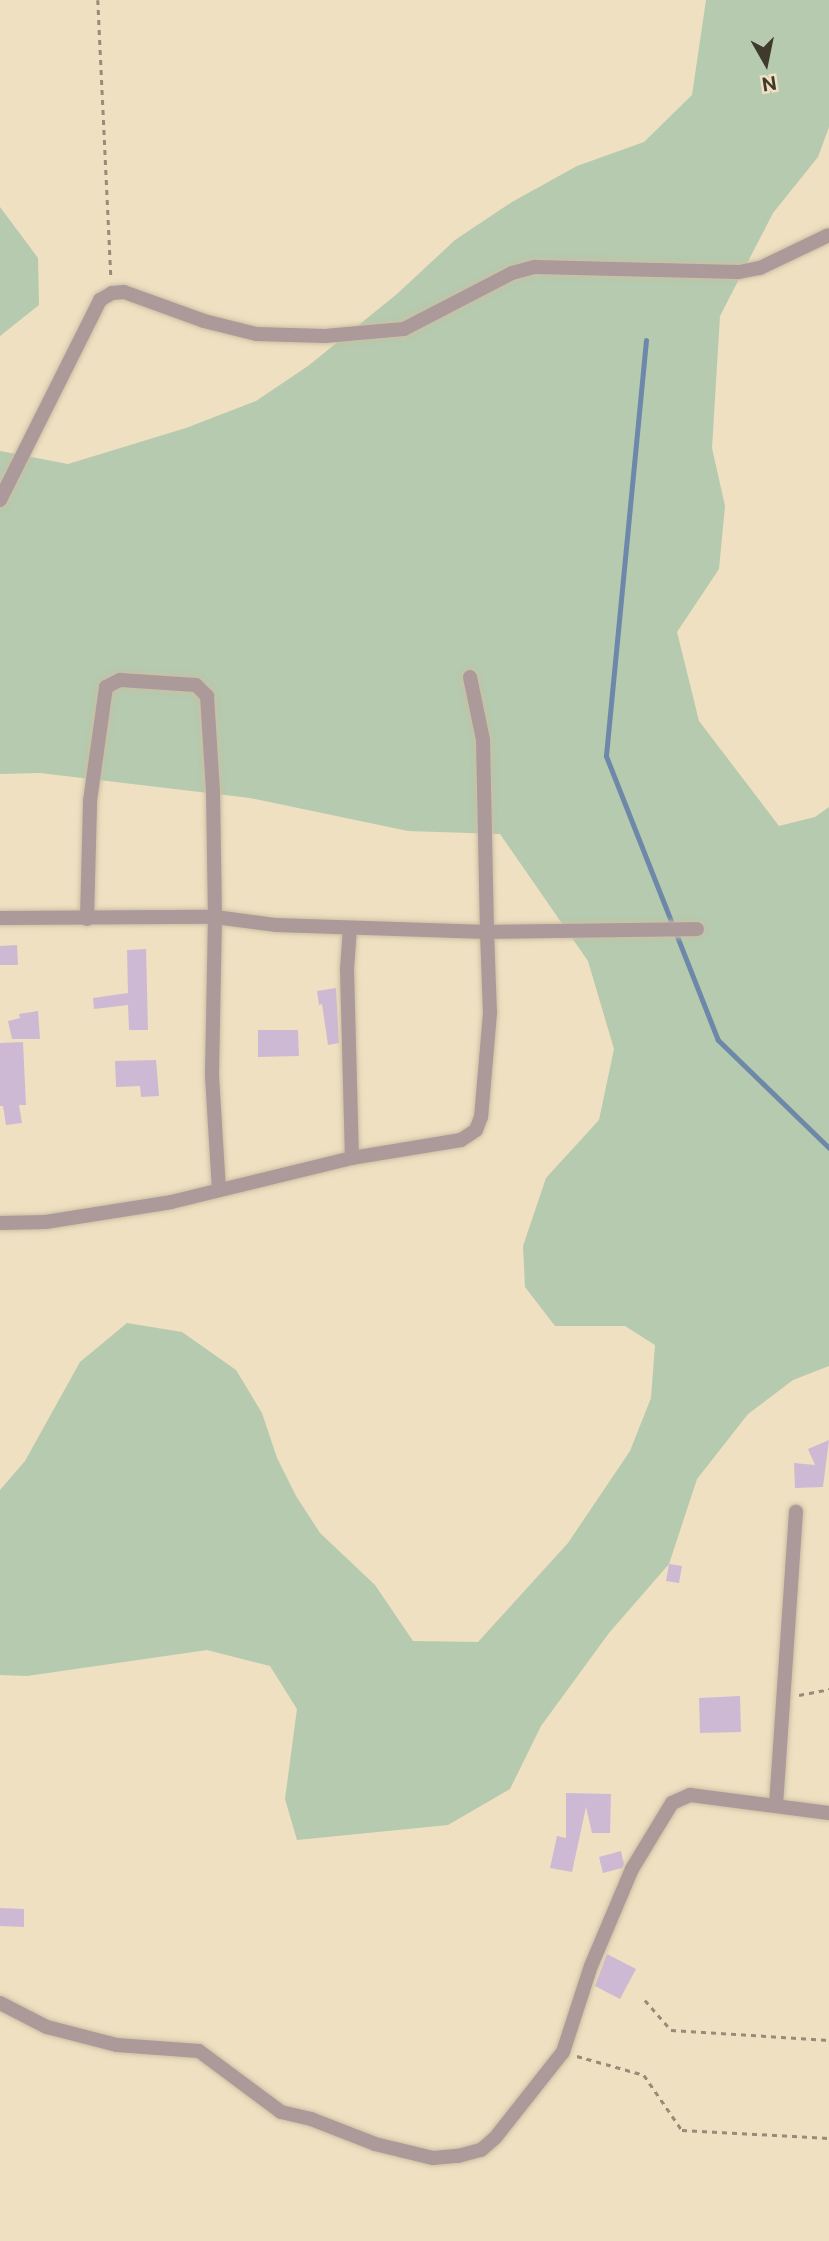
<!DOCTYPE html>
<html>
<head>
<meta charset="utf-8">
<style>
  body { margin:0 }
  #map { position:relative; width:829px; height:2241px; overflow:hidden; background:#eee0c1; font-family:"Public Sans",sans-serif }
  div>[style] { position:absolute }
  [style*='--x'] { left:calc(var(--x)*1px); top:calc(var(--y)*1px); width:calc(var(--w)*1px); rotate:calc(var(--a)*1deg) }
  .green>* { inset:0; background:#b5caae }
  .stream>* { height:5px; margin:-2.5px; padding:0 2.5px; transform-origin:2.5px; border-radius:2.5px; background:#6e88aa }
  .building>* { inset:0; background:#ceb9d4 }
  .path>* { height:2.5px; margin-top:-1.25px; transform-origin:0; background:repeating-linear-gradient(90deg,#968c77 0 5px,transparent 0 10px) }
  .roads { filter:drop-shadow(0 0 2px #cbbfa4) drop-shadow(0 0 2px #cbbfa4) }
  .minor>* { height:14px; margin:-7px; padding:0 7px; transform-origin:7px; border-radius:7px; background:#ab9a99 }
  span { translate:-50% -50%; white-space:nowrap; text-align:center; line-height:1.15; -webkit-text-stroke:6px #eee0c1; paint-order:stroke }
  .north { position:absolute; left:731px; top:28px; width:70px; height:70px; -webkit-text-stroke:5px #eee0c1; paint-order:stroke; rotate:171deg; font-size:19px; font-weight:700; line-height:28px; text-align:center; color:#403a2e }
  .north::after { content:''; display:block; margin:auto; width:24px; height:32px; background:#403a2e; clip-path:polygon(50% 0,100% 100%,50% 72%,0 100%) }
</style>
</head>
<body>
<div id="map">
  <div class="green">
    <i style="clip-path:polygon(706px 0,829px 0,829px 127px,818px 157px,773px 213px,720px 316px,712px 448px,725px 506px,719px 569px,677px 632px,699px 721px,779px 826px,815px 817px,829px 807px,829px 1366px,793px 1380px,748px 1414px,697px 1479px,669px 1564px,609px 1633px,541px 1726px,510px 1789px,448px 1825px,297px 1840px,285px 1799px,297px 1709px,270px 1666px,207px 1650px,27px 1676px,0 1675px,0 1490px,25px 1461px,80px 1362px,127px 1323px,182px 1332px,236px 1370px,262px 1413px,277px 1458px,296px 1496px,320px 1533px,375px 1585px,413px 1641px,478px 1642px,568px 1543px,630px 1451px,651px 1398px,655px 1345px,625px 1326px,555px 1326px,525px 1287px,523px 1246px,546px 1178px,599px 1120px,614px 1049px,588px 961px,500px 834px,408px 831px,250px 798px,40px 773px,0 774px,0 451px,68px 464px,186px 428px,256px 401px,308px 366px,397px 294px,455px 240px,512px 202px,577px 166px,644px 142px,692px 95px)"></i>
    <i style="clip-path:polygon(0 207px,38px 258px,39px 305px,0 336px)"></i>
  </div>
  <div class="stream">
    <i style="--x:646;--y:340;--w:418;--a:95.5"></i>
    <i style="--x:606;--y:756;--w:305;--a:68.5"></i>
    <i style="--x:718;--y:1040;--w:155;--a:44.2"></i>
  </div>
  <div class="building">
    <i style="clip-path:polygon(17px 945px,18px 965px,0 965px,0 946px)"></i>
    <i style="clip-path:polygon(146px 949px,148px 1030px,129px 1030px,128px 1005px,94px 1009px,93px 998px,128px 993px,127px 950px)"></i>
    <i style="clip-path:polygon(336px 988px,339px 1043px,328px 1045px,322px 1004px,319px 1005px,317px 991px)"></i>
    <i style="clip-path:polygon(38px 1011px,40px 1039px,12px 1039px,8px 1021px,20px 1018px,19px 1014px)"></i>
    <i style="clip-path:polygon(258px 1030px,298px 1030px,299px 1056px,258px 1057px)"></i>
    <i style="clip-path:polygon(23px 1042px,26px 1105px,19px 1105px,22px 1123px,6px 1125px,3px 1106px,0 1106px,0 1043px)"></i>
    <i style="clip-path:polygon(156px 1060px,159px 1096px,141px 1097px,140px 1086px,116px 1087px,115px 1061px)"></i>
    <i style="clip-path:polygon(829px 1440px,823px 1487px,795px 1488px,794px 1463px,815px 1465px,808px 1449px)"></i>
    <i style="clip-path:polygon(669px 1564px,682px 1566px,679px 1583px,666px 1581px)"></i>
    <i style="clip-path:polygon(740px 1696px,741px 1732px,700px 1733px,699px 1698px)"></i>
    <i style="clip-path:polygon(566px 1793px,611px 1794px,610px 1833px,592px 1833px,586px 1807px,572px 1872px,550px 1868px,557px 1836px,566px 1838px)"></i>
    <i style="clip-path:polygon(621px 1851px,624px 1864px,622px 1868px,603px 1873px,599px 1857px)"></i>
    <i style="clip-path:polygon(0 1908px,24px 1909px,24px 1927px,0 1926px)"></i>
    <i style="clip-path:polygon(607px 1954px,636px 1969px,620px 1999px,595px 1986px)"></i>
  </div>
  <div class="path">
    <i style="--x:98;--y:0;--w:279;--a:87.3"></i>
    <i style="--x:799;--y:1695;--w:31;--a:-11"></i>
    <i style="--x:645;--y:2000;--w:40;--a:49"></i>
    <i style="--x:671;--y:2030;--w:158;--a:3.6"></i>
    <i style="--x:577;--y:2056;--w:70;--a:15.8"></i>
    <i style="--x:644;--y:2075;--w:67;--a:55.4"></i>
    <i style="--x:682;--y:2130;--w:147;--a:3.1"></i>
  </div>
  <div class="roads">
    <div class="minor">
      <i style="--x:0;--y:500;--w:224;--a:-63.4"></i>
      <i style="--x:100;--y:300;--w:14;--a:-30"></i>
      <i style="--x:112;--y:293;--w:12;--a:-5"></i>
      <i style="--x:124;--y:292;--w:85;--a:19.9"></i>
      <i style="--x:204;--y:321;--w:54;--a:14"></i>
      <i style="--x:256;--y:334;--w:69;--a:1.7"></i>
      <i style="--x:325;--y:336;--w:79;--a:-5.1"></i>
      <i style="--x:404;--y:329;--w:122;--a:-27.4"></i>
      <i style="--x:512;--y:273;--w:24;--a:-15"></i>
      <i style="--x:535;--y:267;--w:204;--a:1.4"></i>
      <i style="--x:739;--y:272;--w:21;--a:-11"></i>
      <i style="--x:760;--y:268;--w:76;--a:-25.6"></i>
      <i style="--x:470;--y:677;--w:64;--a:78.3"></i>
      <i style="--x:483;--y:740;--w:192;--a:88.8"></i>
      <i style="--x:487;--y:932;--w:210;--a:-0.8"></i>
      <i style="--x:0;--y:918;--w:215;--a:-0.3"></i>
      <i style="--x:215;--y:917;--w:62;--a:7.5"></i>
      <i style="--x:276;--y:925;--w:211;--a:1.9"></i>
      <i style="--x:487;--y:932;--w:81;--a:87.9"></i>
      <i style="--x:490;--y:1013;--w:104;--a:94.9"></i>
      <i style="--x:481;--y:1117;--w:14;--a:111"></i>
      <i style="--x:476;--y:1130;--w:18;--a:146"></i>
      <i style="--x:461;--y:1140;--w:110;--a:170.6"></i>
      <i style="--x:352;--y:1158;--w:185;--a:166.3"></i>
      <i style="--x:172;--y:1202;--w:128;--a:171"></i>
      <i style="--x:46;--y:1222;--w:46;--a:178.8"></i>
      <i style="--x:87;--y:919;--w:118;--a:-88.5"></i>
      <i style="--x:90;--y:801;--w:115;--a:-82"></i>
      <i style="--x:106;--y:687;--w:16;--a:-27"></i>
      <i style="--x:120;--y:680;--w:76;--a:3.8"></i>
      <i style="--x:196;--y:685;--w:16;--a:45"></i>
      <i style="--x:207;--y:696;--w:95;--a:86.4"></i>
      <i style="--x:213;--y:791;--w:126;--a:89.1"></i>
      <i style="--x:215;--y:917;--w:159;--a:91.1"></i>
      <i style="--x:212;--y:1076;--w:113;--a:86.5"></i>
      <i style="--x:350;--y:928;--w:41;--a:94.2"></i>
      <i style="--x:347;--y:969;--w:189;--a:88.5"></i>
      <i style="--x:776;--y:1805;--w:294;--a:-86.1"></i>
      <i style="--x:0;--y:2003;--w:53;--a:27.1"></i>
      <i style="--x:47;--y:2027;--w:72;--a:14.4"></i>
      <i style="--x:117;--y:2045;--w:82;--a:4.2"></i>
      <i style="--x:199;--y:2051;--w:102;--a:36.6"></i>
      <i style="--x:281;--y:2112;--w:31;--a:13"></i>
      <i style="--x:311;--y:2119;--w:69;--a:21.3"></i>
      <i style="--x:375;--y:2144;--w:60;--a:13.6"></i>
      <i style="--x:433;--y:2158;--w:25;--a:-5"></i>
      <i style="--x:458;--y:2156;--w:24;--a:-15"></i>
      <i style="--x:481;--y:2150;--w:18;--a:-41"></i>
      <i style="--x:495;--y:2138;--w:110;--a:-51.7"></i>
      <i style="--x:563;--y:2052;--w:90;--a:-72"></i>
      <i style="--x:591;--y:1966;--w:105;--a:-67.1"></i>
      <i style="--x:632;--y:1869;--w:77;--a:-58.8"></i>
      <i style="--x:672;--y:1803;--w:20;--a:-24"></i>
      <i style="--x:690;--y:1795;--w:140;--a:7.4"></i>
    </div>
  </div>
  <div class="north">N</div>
</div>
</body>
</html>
